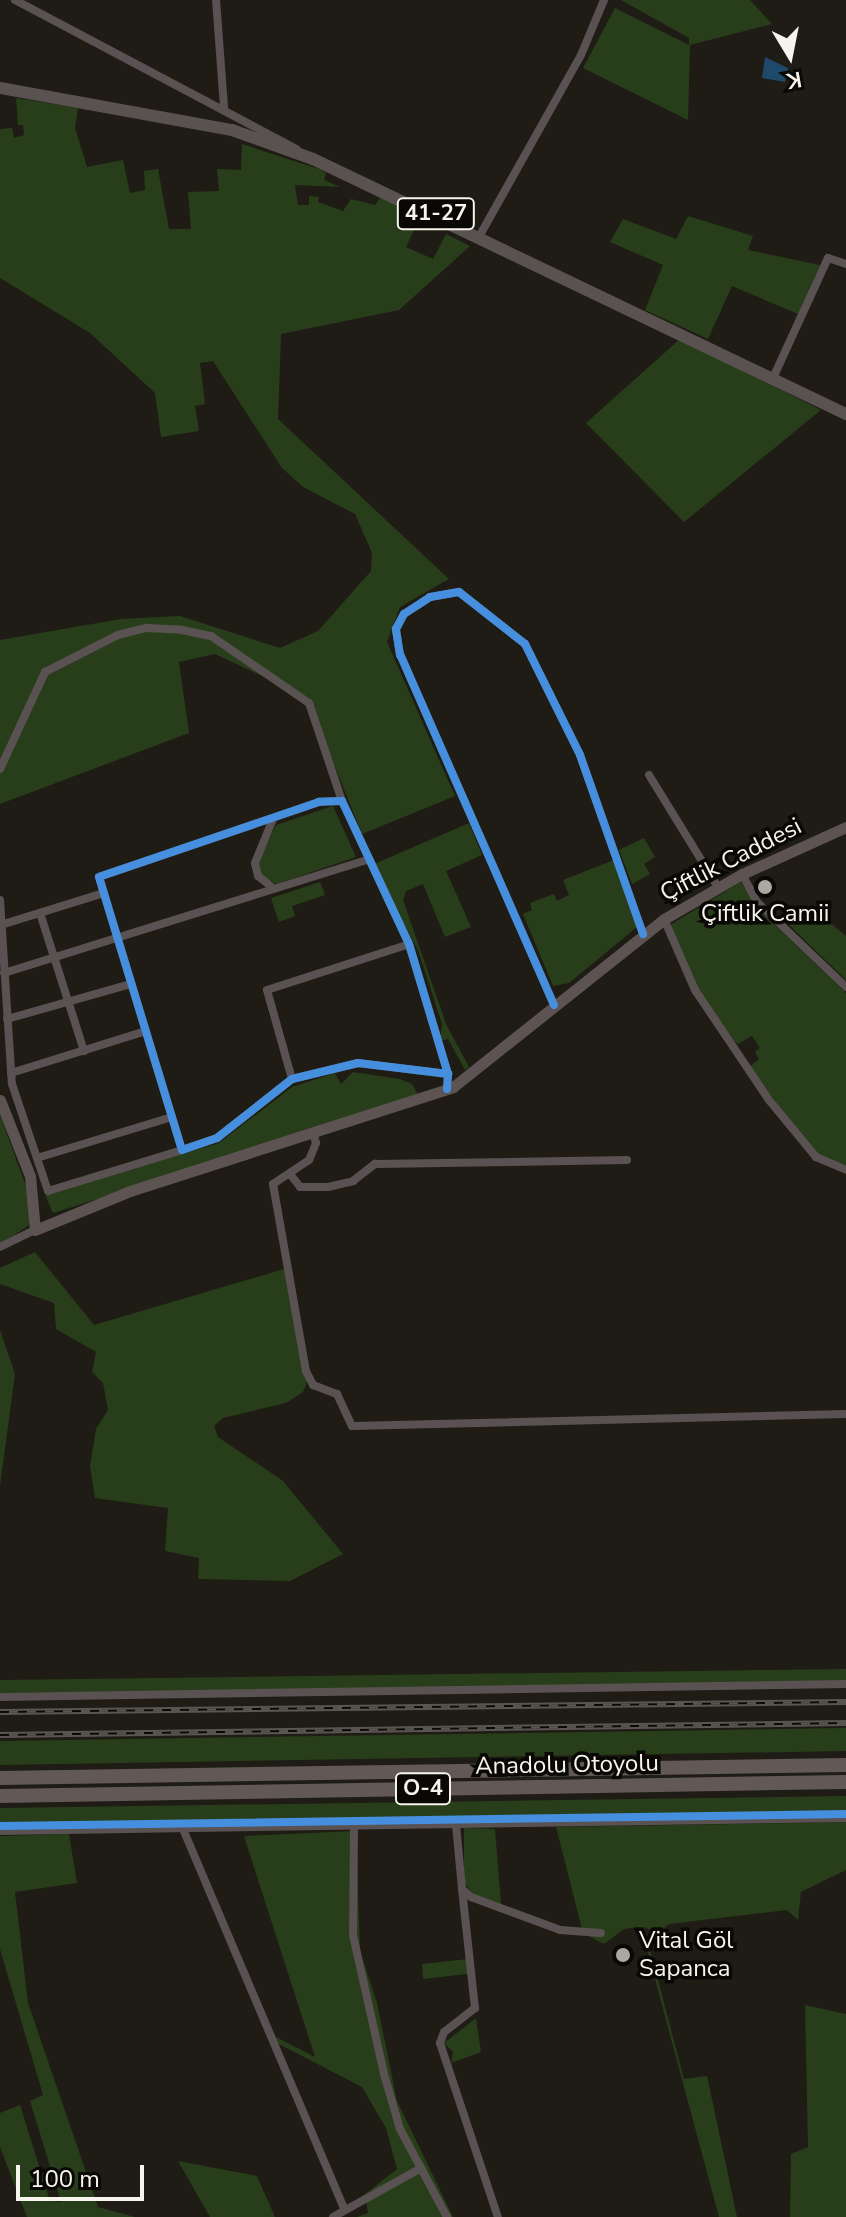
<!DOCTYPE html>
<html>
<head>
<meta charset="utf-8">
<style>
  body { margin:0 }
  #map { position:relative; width:846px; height:2217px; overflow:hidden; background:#1e1c14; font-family:"Nunito Sans",sans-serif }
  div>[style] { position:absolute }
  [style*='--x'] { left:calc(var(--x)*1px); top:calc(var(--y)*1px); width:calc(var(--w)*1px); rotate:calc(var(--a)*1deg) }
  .green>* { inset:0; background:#283e1a }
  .water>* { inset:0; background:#1f496b }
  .street>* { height:8px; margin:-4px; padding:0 4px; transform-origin:4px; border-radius:4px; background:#5a5252 }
  .secondary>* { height:11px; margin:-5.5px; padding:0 5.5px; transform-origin:5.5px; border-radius:5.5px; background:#5d5353 }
  .primary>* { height:12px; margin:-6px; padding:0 6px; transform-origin:6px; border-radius:6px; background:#5a5250 }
  .highway>* { height:14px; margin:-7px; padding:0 7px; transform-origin:7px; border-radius:7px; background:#625856 }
  .rail>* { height:6px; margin-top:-3px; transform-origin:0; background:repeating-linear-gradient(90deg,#0a0804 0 9px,#5a5552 0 18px); box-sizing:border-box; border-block:2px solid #5a5552 }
  .cycleway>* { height:8px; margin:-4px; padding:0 4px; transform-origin:4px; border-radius:4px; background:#468fdf }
  .dots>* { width:22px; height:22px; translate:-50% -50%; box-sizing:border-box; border:4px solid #0a0804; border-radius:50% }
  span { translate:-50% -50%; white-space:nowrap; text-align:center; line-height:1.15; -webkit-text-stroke:7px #0a0804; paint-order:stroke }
  .shield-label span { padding:2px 6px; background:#0a0804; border:2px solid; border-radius:6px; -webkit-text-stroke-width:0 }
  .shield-label { font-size:22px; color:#f6f4ec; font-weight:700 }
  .street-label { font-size:24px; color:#f6f4ec }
  .poi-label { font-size:24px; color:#f6f4ec }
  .left { translate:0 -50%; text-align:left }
  .north { position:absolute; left:750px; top:16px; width:80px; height:80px; -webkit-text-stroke:6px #0a0804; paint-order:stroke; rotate:170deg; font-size:22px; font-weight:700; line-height:32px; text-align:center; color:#f6f4ec }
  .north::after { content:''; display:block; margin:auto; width:28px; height:36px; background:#f6f4ec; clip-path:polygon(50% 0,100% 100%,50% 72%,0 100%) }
  .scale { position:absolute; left:16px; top:2165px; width:128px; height:36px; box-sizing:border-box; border:4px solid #f6f4ec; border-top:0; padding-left:10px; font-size:24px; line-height:28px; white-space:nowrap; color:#f6f4ec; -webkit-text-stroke:6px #0a0804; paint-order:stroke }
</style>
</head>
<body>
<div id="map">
  <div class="green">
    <i style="clip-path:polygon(621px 0,750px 0,772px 24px,690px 45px,688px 120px,583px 68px,615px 8px,689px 45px,689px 38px)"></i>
    <i style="clip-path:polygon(16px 98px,78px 108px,75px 128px,87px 167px,123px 160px,130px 193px,145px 190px,144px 171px,158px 169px,169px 229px,191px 229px,188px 192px,219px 191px,217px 169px,241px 170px,242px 144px,319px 169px,326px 173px,324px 180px,340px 187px,295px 185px,298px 205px,309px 205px,309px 196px,319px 197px,318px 202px,343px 211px,351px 199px,375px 205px,382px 195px,421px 215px,406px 247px,433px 259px,446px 234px,470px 246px,399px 310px,281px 334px,278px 419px,449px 579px,400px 607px,387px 642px,455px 796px,362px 834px,307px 697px,215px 654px,179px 662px,189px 733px,0 804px,0 640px,121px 619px,180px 616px,280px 648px,318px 631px,371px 571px,372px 553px,355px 514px,303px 487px,282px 468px,213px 361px,200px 363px,205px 404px,195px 406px,199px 431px,161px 437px,155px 393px,90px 333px,0 278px,0 129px,12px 128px,14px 138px,24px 135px,23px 125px,18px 125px)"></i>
    <i style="clip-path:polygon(688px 216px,753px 236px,748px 250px,820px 265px,798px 314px,732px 286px,708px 339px,645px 310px,663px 265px,610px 242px,623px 219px,676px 239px)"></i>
    <i style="clip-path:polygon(680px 339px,821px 410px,684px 522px,586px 423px)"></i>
    <i style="clip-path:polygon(333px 806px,356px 857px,277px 884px,261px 876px,259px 860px,276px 825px)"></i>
    <i style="clip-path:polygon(469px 823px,482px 855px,446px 871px,471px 927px,445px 937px,423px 884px,406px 891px,403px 900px,446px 1024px,469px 1067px,465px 1070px,448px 1039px,440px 1041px,442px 1024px,418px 950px,372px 865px)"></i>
    <i style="clip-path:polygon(644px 838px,655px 857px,644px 864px,650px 874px,632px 884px,619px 850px)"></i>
    <i style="clip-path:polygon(614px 860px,637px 927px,569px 983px,553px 986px,523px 914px,532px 910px,530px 903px,554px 894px,557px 901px,569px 895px,563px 880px)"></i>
    <i style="clip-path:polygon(320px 882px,325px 895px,292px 906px,295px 916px,279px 922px,271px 898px)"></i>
    <i style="clip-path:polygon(741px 882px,755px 906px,846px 993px,846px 1168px,815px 1153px,749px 1067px,759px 1059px,755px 1052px,760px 1048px,752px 1036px,738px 1044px,734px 1041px,699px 991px,670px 925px)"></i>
    <i style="clip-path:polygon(811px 907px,846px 936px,846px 980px,789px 925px)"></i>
    <i style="clip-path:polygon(353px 1072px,400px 1079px,412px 1084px,420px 1098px,53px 1213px,45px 1195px,219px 1143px,292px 1087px,335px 1073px,341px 1084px)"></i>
    <i style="clip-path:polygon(0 1115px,26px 1186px,32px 1223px,0 1245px)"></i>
    <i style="clip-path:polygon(35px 1252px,94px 1325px,291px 1267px,310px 1375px,303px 1392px,286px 1403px,223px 1418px,214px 1426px,218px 1437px,283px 1481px,343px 1554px,290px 1581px,198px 1579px,199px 1558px,165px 1551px,168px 1508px,95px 1498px,90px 1466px,96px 1429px,108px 1410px,103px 1383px,92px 1372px,96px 1352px,56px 1329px,54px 1303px,0 1284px,0 1268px)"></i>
    <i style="clip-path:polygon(0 1330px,15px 1374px,0 1486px)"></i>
    <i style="clip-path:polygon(846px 1669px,846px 1684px,0 1693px,0 1680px)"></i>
    <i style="clip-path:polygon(846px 1728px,846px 1751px,0 1765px,0 1741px)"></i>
    <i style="clip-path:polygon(846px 1796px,846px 1816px,0 1830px,0 1808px)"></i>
    <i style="clip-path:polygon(846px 1822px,846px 1870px,801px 1892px,798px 1920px,787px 1910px,669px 1924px,658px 1933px,644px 1927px,684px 2079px,707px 2076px,737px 2217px,719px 2217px,641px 1927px,624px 1929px,604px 1944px,583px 1933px,556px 1827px)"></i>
    <i style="clip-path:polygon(464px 1828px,495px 1829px,501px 1904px,578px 1932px,476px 1898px,464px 1882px)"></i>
    <i style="clip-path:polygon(356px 1831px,360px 1951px,377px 2003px,397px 2101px,453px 2217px,357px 2217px,368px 2213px,366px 2199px,384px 2185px,364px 2195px,397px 2169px,386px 2128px,362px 2087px,275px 2042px,276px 2037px,315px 2057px,244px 1836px)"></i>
    <i style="clip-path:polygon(69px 1834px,77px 1883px,15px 1892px,28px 2003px,98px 2207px,135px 2217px,27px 2217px,0 2147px,0 2113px,20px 2105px,50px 2201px,61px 2202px,30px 2101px,43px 2095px,0 1949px,0 1836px)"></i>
    <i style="clip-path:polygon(468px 1959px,467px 1974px,423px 1979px,422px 1964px)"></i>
    <i style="clip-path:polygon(805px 2005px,846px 2014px,846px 2217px,790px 2217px,791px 2154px,808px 2147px)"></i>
    <i style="clip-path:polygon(476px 2018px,481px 2052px,451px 2063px,453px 2052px,444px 2043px)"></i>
    <i style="clip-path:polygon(178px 2161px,257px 2176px,275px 2217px,210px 2217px)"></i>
  </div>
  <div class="water">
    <i style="clip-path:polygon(765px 57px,788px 68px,785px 82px,762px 78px)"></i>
  </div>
  <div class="street">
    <i style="--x:15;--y:0;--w:319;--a:27.9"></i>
    <i style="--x:216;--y:0;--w:107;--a:85.7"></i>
    <i style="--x:480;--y:235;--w:206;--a:-60.7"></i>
    <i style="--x:581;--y:55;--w:60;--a:-67.3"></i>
    <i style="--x:773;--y:378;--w:132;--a:-65.4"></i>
    <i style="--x:828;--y:258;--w:19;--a:18"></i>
    <i style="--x:0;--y:769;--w:107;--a:-65.1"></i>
    <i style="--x:45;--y:672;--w:82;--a:-26.9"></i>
    <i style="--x:118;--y:635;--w:30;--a:-14"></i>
    <i style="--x:147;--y:628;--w:35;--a:3"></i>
    <i style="--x:182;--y:630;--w:30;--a:12"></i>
    <i style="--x:211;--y:636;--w:119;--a:34.4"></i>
    <i style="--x:309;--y:703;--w:103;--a:71.4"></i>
    <i style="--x:649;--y:775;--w:132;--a:58.4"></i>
    <i style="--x:742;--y:874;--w:32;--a:62"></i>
    <i style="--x:757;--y:902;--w:123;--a:43.7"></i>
    <i style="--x:273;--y:888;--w:19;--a:-141"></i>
    <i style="--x:258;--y:876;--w:13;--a:-103"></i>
    <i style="--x:255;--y:863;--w:48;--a:-67.8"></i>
    <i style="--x:0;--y:900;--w:184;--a:86.3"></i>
    <i style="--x:12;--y:1084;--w:113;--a:71.4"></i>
    <i style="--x:48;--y:1191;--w:140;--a:-17"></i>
    <i style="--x:40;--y:913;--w:145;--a:72.3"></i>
    <i style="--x:664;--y:919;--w:77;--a:66.4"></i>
    <i style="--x:695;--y:990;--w:133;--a:56.1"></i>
    <i style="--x:769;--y:1100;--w:74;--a:50.5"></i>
    <i style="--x:816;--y:1157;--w:33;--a:23"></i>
    <i style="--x:1;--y:925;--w:108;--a:-17.3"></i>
    <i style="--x:4;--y:973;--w:379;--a:-17.3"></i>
    <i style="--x:554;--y:1005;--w:382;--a:-113.7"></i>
    <i style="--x:400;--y:655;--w:26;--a:-99"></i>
    <i style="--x:396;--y:629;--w:17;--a:-62"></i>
    <i style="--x:404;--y:614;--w:31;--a:-33"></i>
    <i style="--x:430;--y:597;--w:29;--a:-10"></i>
    <i style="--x:459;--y:592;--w:84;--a:38.2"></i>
    <i style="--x:525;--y:644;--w:124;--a:63.6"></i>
    <i style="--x:580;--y:755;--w:190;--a:70.6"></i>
    <i style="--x:7;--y:1019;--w:129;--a:-15.8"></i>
    <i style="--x:11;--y:1073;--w:141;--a:-17.3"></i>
    <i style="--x:292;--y:1079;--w:92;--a:-105.7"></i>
    <i style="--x:267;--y:990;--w:149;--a:-17.9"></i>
    <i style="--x:447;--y:1089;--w:15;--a:-86"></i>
    <i style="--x:448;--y:1074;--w:136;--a:-106.7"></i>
    <i style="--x:409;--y:944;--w:158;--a:-115.1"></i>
    <i style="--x:342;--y:801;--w:23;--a:178"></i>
    <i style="--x:319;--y:802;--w:232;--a:161.2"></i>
    <i style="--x:99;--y:877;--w:285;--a:73.1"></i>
    <i style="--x:182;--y:1150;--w:37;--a:-19"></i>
    <i style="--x:217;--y:1138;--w:95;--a:-38.2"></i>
    <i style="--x:292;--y:1079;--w:68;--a:-13.6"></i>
    <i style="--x:358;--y:1063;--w:91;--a:7"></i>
    <i style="--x:313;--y:1132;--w:11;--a:75"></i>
    <i style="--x:316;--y:1143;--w:18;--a:112"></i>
    <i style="--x:309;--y:1160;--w:43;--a:146.3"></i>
    <i style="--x:273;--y:1184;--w:190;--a:80"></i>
    <i style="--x:306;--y:1371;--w:16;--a:63"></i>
    <i style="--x:313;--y:1385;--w:26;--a:21"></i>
    <i style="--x:337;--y:1394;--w:35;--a:65"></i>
    <i style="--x:352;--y:1426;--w:494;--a:-1.4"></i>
    <i style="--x:37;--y:1158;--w:141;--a:-16.9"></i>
    <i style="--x:290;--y:1174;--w:16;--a:52"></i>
    <i style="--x:300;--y:1187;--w:28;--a:0"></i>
    <i style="--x:328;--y:1187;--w:26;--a:-13"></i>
    <i style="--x:353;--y:1181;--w:28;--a:-38"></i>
    <i style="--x:375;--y:1164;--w:252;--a:-0.9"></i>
    <i style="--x:0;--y:1247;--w:39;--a:-26"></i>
    <i style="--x:0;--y:1697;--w:846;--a:-0.88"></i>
    <i style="--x:456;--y:1825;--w:64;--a:84.6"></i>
    <i style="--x:462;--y:1889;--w:12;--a:42"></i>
    <i style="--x:471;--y:1897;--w:95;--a:20.3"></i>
    <i style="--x:560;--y:1930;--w:41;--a:4.2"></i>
    <i style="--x:354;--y:1826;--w:109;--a:90.5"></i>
    <i style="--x:353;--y:1935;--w:142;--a:77.4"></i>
    <i style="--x:384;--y:2074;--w:57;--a:73.8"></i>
    <i style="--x:400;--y:2129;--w:100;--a:61.9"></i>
    <i style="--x:183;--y:1829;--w:414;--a:67"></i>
    <i style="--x:0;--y:1831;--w:846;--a:-0.88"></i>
    <i style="--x:462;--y:1889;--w:120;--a:83.8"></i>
    <i style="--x:475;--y:2008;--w:39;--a:142"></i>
    <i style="--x:444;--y:2032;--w:12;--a:110"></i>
    <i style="--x:440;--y:2043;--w:183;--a:71.6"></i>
    <i style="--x:333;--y:2217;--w:101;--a:-29.1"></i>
  </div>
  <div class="secondary">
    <i style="--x:0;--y:1100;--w:82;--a:68.5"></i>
    <i style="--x:30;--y:1176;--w:54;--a:84.7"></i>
    <i style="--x:35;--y:1230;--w:103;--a:-22.3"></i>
    <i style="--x:130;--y:1191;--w:339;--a:-17.8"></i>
    <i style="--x:453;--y:1087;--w:270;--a:-38.5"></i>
    <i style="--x:664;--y:919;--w:90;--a:-30"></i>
    <i style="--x:742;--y:874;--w:114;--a:-24.3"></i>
  </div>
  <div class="primary">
    <i style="--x:0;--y:88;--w:236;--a:10.3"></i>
    <i style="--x:232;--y:130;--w:86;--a:19.7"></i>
    <i style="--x:313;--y:159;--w:591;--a:25.57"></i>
  </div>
  <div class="highway">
    <i style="--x:0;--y:1778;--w:846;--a:-0.88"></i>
    <i style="--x:0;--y:1796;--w:846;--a:-0.95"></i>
  </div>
  <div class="rail">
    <i style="--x:0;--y:1712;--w:846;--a:-0.68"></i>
    <i style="--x:0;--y:1735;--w:846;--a:-0.81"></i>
  </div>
  <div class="cycleway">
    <i style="--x:554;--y:1005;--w:382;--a:-113.7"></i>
    <i style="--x:400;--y:655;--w:26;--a:-99"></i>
    <i style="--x:396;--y:629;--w:17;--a:-62"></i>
    <i style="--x:404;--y:614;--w:31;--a:-33"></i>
    <i style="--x:430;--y:597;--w:29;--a:-10"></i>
    <i style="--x:459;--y:592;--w:84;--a:38.2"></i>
    <i style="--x:525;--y:644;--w:124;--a:63.6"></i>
    <i style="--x:580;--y:755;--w:190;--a:70.6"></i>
    <i style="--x:447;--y:1089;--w:15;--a:-86"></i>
    <i style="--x:448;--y:1074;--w:136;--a:-106.7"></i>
    <i style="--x:409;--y:944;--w:158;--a:-115.1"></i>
    <i style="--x:342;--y:801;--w:23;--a:178"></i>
    <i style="--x:319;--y:802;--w:232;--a:161.2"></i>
    <i style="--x:99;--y:877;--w:285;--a:73.1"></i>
    <i style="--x:182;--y:1150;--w:37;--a:-19"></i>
    <i style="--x:217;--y:1138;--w:95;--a:-38.2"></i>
    <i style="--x:292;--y:1079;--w:68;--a:-13.6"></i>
    <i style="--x:358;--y:1063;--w:91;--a:7"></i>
    <i style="--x:0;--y:1826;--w:846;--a:-0.81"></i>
  </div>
  <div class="dots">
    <i style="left:765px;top:887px;background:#aaa8a0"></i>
    <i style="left:623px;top:1955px;background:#aaa8a0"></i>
  </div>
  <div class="shield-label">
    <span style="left:436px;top:214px">41-27</span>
    <span style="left:423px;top:1789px">O-4</span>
  </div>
  <div class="street-label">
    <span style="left:731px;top:860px;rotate:-27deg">Çiftlik Caddesi</span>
    <span style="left:567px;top:1765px;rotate:-1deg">Anadolu Otoyolu</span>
  </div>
  <div class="poi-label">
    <span style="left:765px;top:914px">Çiftlik Camii</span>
    <span class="left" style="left:639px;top:1955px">Vital Göl<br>Sapanca</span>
  </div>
  <div class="north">K</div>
  <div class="scale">100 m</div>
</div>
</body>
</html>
